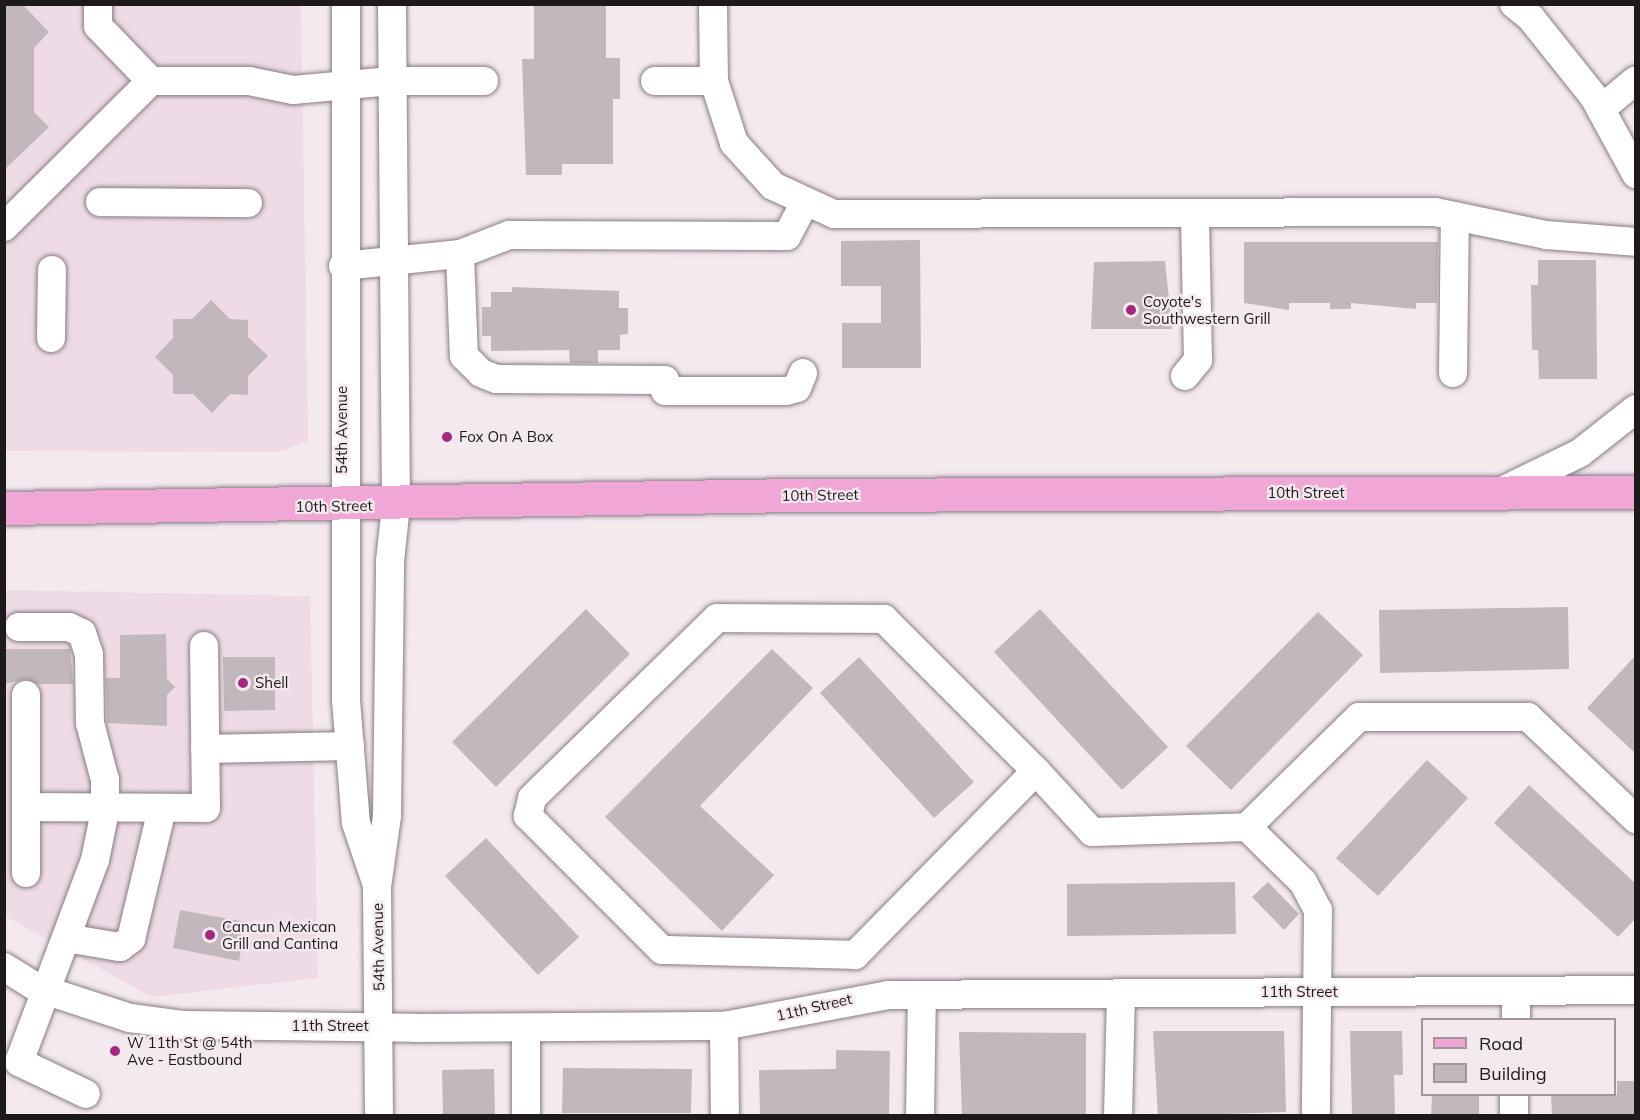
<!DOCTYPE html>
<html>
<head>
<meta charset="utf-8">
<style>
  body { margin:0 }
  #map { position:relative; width:1640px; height:1120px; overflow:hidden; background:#f4e9ef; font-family:Mulish,sans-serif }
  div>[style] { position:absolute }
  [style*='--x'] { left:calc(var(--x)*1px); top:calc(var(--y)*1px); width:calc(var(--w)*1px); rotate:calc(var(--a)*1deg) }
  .built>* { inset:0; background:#eedbe5 }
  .building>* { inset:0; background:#c1b7bc }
  .roads { filter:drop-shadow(0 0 2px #877d83) drop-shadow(0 0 2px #877d83) }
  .minor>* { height:28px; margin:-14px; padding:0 14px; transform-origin:14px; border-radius:14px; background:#fff }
  .major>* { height:33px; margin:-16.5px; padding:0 16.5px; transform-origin:16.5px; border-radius:16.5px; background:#f1a7d6 }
  .dots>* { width:16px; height:16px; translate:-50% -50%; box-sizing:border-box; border:3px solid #f4e9ef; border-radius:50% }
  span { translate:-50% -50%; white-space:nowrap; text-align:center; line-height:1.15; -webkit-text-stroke:4.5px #f4e9ef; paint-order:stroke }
  .poi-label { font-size:15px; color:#1e1a1c }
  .left { translate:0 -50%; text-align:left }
  .street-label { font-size:15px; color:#1e1a1c }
  .frame { position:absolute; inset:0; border:6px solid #1e1a1c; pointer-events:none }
  .legend { position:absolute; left:1421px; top:1018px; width:195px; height:78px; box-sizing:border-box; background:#f4e9ef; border:2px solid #9e969b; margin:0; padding:8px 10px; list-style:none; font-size:18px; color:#1e1a1c }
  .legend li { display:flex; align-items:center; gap:12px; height:30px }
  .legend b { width:30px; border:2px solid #9e969b }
</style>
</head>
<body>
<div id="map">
  <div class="built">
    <i style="clip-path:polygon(5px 5px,301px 5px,308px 441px,279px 452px,5px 451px)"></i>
    <i style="clip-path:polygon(4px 590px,310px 596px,318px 978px,152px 997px,5px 916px)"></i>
  </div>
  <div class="building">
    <i style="clip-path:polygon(4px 4px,22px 4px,49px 32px,34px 48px,34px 112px,49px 127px,4px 170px)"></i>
    <i style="clip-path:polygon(534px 4px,606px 4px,606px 58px,620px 58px,620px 99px,613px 99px,613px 164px,562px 164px,562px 175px,526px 175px,522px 59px,534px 59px)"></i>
    <i style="clip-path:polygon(920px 240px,921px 368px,842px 368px,842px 323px,881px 323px,881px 286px,841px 286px,841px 241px)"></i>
    <i style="clip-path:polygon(1244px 242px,1438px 242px,1437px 303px,1416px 303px,1416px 309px,1351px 303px,1351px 309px,1330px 309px,1330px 303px,1289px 303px,1289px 310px,1244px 303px)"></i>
    <i style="clip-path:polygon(1538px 260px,1596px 260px,1597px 379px,1539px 379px,1538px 350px,1532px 350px,1531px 285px,1538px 285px)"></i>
    <i style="clip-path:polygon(1165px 261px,1172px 329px,1091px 329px,1094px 262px)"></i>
    <i style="clip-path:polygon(512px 287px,619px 291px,619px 308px,628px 308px,628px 334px,620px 335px,620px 350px,598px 350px,598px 363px,570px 363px,569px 350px,491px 351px,491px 336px,482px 336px,482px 307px,491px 307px,491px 292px,512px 292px)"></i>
    <i style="clip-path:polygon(211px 300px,230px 319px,248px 320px,248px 337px,268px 356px,248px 376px,248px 395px,230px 394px,212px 413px,193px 394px,173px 394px,173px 375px,155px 357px,173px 338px,173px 319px,192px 319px)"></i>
    <i style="clip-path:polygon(1568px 607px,1569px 669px,1380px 673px,1379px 610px)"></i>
    <i style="clip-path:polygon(586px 609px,630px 654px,496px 787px,452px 742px)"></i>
    <i style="clip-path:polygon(1040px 609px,1168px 747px,1122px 790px,994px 652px)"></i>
    <i style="clip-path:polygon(1318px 612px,1363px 655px,1231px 790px,1186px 746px)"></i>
    <i style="clip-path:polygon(166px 634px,167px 679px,175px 687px,167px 695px,167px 726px,107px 723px,106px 678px,120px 678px,120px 635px)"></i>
    <i style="clip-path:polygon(4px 649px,70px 649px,73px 684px,38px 684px,27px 679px,4px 684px)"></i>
    <i style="clip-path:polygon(772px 649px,813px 688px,700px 806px,774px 875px,722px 931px,605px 817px)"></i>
    <i style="clip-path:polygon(1635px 656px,1635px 753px,1587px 708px)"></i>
    <i style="clip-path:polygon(223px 657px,275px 657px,275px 710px,224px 711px)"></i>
    <i style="clip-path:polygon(859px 657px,974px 782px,934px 818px,820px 693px)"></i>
    <i style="clip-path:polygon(1427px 760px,1468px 798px,1378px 896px,1336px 858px)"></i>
    <i style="clip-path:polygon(1529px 785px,1635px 883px,1635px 919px,1618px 937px,1494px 823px)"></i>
    <i style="clip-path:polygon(486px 838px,579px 937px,538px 975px,445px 876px)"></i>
    <i style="clip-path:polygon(1235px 882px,1236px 934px,1067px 936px,1067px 884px)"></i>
    <i style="clip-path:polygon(1268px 882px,1299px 914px,1284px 930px,1252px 897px)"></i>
    <i style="clip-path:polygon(180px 910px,246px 922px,239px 961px,173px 948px)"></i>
    <i style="clip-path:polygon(1153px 1031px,1284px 1031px,1286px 1112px,1158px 1116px)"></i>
    <i style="clip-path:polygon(1350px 1031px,1402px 1031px,1403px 1075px,1394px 1075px,1395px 1116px,1352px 1116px)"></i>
    <i style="clip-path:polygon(959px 1032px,1086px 1033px,1086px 1116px,962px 1116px)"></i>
    <i style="clip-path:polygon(836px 1050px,890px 1051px,889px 1116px,760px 1116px,759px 1070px,836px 1069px)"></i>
    <i style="clip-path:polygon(563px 1068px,692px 1069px,691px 1113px,562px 1113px)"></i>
    <i style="clip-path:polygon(494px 1069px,495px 1116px,443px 1116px,442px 1070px)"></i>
    <i style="clip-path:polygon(1617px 1081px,1635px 1081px,1635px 1116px,1552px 1116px,1551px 1095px,1617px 1095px)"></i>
    <i style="clip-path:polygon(1432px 1095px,1479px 1095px,1479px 1116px,1431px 1116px)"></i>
  </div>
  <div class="roads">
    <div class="minor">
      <i style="--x:98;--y:4;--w:22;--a:90"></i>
      <i style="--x:98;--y:26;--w:76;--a:46.1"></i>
      <i style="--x:346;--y:4;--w:696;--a:90"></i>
      <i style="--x:346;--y:700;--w:123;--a:85.4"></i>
      <i style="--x:356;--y:823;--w:62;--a:71.3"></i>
      <i style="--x:713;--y:4;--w:77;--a:89.3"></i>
      <i style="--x:714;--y:81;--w:65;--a:72.1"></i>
      <i style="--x:734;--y:143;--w:58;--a:47.8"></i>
      <i style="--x:773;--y:186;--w:67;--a:24.7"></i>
      <i style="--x:834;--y:214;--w:601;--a:-0.19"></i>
      <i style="--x:1435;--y:212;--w:113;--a:11.7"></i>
      <i style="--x:1546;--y:235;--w:90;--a:4.4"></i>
      <i style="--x:1514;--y:4;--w:22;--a:39"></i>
      <i style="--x:1531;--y:18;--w:101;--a:51.4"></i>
      <i style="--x:1594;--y:97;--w:88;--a:61.4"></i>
      <i style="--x:655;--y:81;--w:59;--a:0"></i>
      <i style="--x:1601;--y:109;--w:45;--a:-39.6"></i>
      <i style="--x:100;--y:202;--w:148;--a:0.4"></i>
      <i style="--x:4;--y:227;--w:207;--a:-44.8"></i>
      <i style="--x:151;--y:81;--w:98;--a:0"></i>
      <i style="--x:249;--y:81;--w:45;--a:11.6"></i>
      <i style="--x:293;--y:90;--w:99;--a:-5.2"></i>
      <i style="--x:392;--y:81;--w:92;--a:0"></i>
      <i style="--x:460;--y:254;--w:102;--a:87.8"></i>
      <i style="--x:464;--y:356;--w:24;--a:45"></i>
      <i style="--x:481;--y:373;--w:16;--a:22"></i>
      <i style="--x:496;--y:379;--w:169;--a:0.3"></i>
      <i style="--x:343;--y:266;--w:118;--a:-5.9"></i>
      <i style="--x:460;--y:254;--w:53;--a:-21.2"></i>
      <i style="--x:509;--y:235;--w:278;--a:0.2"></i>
      <i style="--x:787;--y:236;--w:36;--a:-62"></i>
      <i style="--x:51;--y:338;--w:68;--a:-89.2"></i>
      <i style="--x:1453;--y:373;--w:157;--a:-89.3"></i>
      <i style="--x:1185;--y:376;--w:21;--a:-51"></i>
      <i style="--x:1198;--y:360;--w:146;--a:-91.2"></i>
      <i style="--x:665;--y:391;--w:121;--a:0"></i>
      <i style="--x:786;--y:391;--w:11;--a:-15"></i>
      <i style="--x:797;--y:388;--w:16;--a:-68"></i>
      <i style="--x:1506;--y:489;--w:82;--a:-25.9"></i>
      <i style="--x:1580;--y:453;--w:71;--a:-38.2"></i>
      <i style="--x:19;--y:627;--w:50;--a:0"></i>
      <i style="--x:69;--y:627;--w:14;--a:25"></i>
      <i style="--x:82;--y:633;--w:22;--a:72"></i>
      <i style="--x:89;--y:654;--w:69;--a:89.2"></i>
      <i style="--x:90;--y:723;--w:59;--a:75.3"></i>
      <i style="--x:105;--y:780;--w:31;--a:90"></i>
      <i style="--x:105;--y:811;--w:50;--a:101.5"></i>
      <i style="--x:95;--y:860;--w:216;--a:110.6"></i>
      <i style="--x:19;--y:1062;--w:74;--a:25.5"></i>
      <i style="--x:26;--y:695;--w:178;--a:90"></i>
      <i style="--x:205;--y:749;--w:145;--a:-1.2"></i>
      <i style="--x:1036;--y:771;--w:258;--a:134.5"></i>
      <i style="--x:855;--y:955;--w:193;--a:-178.5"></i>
      <i style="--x:662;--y:950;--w:190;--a:-135"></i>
      <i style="--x:528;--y:816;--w:18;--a:-77"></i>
      <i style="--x:532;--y:798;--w:258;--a:-44.2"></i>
      <i style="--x:717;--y:618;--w:167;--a:0.3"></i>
      <i style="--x:884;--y:619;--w:215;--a:45"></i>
      <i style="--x:1036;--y:771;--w:83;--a:47.4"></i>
      <i style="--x:1092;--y:832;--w:155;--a:-1.8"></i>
      <i style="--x:1247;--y:827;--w:157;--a:-44.5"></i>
      <i style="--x:1359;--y:717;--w:169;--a:0"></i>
      <i style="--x:1528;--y:717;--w:149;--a:43.4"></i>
      <i style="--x:26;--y:807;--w:180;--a:0.3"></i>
      <i style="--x:206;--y:808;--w:162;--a:-90.7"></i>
      <i style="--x:1247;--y:827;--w:78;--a:44.5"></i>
      <i style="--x:1303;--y:882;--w:32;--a:62"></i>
      <i style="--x:1318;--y:910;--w:206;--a:90.6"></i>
      <i style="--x:66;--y:938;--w:55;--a:9.5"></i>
      <i style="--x:120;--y:947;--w:14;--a:-36"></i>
      <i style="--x:131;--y:939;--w:134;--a:-76.6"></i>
      <i style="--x:4;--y:967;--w:40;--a:32"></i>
      <i style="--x:38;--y:988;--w:97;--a:18.1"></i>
      <i style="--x:130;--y:1018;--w:53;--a:7.5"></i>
      <i style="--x:183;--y:1025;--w:232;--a:0.7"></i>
      <i style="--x:415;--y:1028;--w:309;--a:-0.4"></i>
      <i style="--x:724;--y:1026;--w:167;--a:-10.7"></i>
      <i style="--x:888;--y:995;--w:748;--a:-0.38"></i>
      <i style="--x:1516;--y:1020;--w:29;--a:-90"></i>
      <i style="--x:724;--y:1026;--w:90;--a:89.4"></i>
      <i style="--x:379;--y:1116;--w:229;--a:-90.5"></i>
      <i style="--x:377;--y:887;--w:72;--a:-82"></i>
      <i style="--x:387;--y:816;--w:255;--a:-89.3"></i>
      <i style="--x:390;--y:561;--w:55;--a:-83.8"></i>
      <i style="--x:396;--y:506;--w:502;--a:-90.46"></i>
      <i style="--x:526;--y:1116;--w:87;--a:-90"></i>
      <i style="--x:920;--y:1116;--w:121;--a:-89.1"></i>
      <i style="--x:1118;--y:1116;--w:123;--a:-88.6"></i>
      <i style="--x:1514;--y:1116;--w:22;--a:-90"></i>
    </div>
    <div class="major">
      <i style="--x:4;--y:508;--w:792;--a:-0.94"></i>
      <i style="--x:796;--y:495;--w:840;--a:-0.2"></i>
    </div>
  </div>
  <div class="dots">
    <i style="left:1131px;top:310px;background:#a4297e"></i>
    <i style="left:447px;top:437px;background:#a4297e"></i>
    <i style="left:243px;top:683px;background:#a4297e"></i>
    <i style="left:210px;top:935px;background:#a4297e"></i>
    <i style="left:115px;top:1051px;background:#a4297e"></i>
  </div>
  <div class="poi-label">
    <span class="left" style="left:1143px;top:310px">Coyote's<br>Southwestern Grill</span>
    <span class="left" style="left:459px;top:437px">Fox On A Box</span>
    <span class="left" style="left:255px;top:683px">Shell</span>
    <span class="left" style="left:222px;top:935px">Cancun Mexican<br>Grill and Cantina</span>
    <span class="left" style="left:127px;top:1051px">W 11th St @ 54th<br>Ave - Eastbound</span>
  </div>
  <div class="street-label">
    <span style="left:342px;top:430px;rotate:-90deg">54th Avenue</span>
    <span style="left:1306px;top:493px">10th Street</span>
    <span style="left:820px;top:495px;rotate:-1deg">10th Street</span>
    <span style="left:334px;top:506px;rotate:-1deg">10th Street</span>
    <span style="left:378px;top:947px;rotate:-91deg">54th Avenue</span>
    <span style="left:1299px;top:992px">11th Street</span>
    <span style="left:814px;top:1007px;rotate:-13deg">11th Street</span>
    <span style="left:330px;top:1026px">11th Street</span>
  </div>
  <div class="frame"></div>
  <ul class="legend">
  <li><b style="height:8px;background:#f1a7d6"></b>Road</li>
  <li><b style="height:16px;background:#c1b7bc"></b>Building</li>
  </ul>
</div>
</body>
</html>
